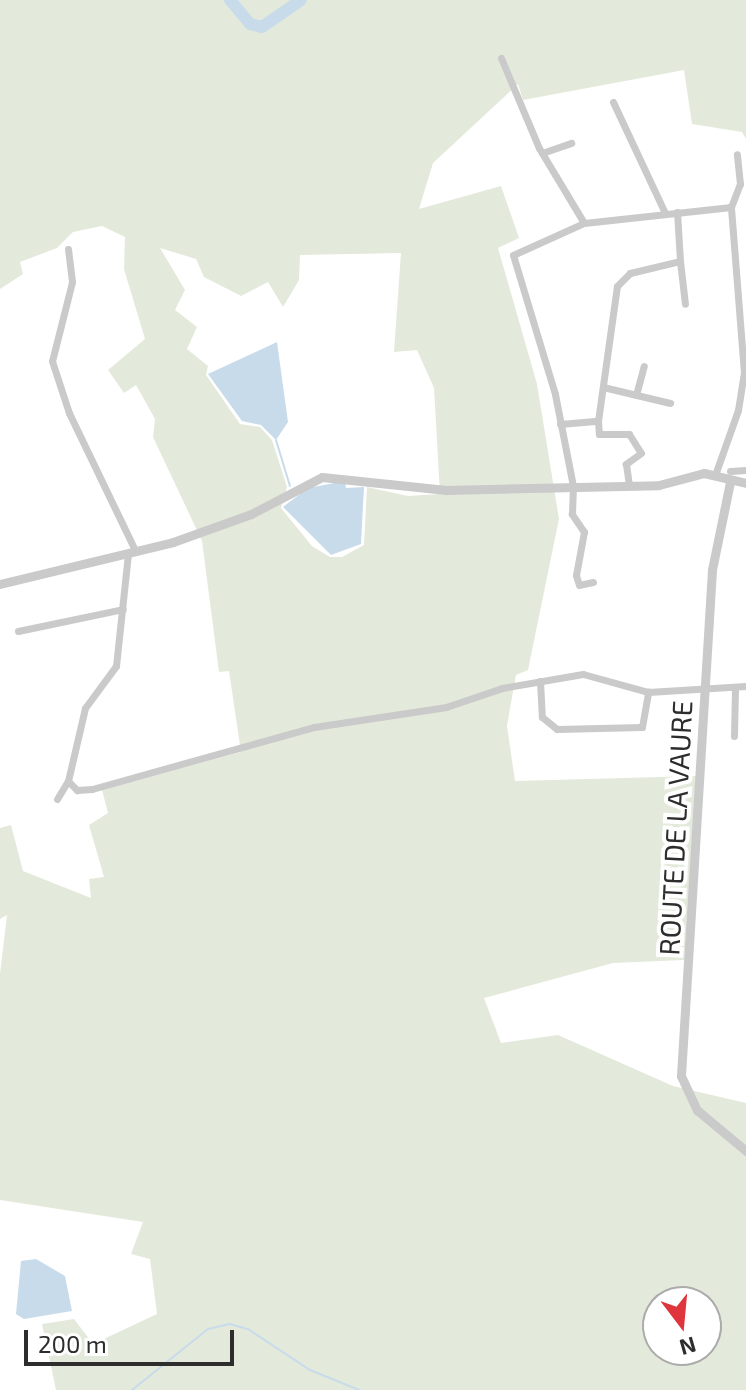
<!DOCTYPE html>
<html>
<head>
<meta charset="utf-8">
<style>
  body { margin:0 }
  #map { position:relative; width:746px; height:1390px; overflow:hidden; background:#fff; font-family:"Exo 2",sans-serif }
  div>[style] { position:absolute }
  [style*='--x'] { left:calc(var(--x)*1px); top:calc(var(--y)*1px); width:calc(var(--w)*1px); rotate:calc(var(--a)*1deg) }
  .green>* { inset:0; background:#e3eadb }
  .water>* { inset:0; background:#c8dbea }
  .stream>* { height:2px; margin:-1px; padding:0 1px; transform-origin:1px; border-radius:1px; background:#c8dbea }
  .river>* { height:12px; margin:-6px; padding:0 6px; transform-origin:6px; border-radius:6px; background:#c8dbea }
  .minor>* { height:7px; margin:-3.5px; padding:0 3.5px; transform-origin:3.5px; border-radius:3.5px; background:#cacaca }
  .tertiary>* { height:9px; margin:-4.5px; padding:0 4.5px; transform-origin:4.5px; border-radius:4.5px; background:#cacaca }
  span { translate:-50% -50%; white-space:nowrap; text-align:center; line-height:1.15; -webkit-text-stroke:8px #fff; paint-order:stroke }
  .street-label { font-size:28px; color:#2d2d2d }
  .north { position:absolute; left:642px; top:1286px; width:80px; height:80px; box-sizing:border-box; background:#fff; border:2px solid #ababab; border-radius:50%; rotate:164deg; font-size:22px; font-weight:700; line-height:32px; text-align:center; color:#2d2d2d }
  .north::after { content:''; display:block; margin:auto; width:28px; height:36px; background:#de363c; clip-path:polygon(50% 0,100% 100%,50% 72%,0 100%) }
  .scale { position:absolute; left:24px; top:1330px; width:210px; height:36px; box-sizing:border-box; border:4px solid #2d2d2d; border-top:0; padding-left:10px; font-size:24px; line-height:28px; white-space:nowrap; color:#2d2d2d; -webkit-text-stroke:6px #fff; paint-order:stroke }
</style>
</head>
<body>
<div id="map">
  <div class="green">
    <i style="clip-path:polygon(evenodd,0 0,746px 0,746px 139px,742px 132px,692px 124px,684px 70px,523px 100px,518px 84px,433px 163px,419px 209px,501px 186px,519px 238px,498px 248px,537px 384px,559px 519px,528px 670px,516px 675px,507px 726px,515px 781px,696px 776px,684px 960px,613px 963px,484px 998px,501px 1043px,558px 1035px,673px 1086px,746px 1103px,746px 1390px,56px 1390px,42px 1324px,74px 1319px,93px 1344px,157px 1314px,150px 1259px,131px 1254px,143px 1222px,0 1200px,0 974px,7px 915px,0 919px,0 828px,11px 825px,23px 871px,91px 898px,89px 879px,104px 877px,89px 825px,108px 813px,102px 790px,241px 752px,229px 671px,219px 672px,202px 541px,153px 437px,155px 419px,136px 385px,124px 393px,108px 370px,145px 339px,124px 269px,125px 237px,102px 226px,73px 232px,57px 248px,20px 262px,23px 274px,0 289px,0 0,160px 248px,196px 259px,204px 277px,241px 296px,268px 282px,283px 307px,299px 280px,300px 255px,401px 253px,394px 352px,417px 350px,434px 388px,440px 494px,408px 496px,367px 487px,364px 545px,342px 557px,330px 557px,312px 546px,281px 508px,287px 487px,272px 440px,260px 427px,240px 424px,206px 375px,208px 366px,187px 349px,197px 327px,175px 310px,185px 290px,160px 248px,0 0,658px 1302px,706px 1302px,706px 1350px,658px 1350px,658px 1302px)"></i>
  </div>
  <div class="water">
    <i style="clip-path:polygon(277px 342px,288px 422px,276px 440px,261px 425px,242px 421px,208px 374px)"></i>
    <i style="clip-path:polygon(345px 481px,346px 488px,364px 487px,361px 544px,331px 555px,283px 507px,308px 488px)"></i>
    <i style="clip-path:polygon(36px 1259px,65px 1276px,72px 1311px,24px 1319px,16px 1314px,21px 1261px)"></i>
  </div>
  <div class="stream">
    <i style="--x:276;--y:440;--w:48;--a:73.1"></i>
    <i style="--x:132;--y:1390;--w:97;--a:-38.8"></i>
    <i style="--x:208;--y:1329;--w:23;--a:-13"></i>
    <i style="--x:230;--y:1324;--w:19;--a:16"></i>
    <i style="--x:248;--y:1329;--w:74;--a:33.5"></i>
    <i style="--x:310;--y:1370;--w:53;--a:22.2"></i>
  </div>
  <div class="river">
    <i style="--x:230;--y:0;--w:31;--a:50"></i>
    <i style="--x:250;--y:24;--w:12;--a:14"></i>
    <i style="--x:262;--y:27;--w:47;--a:-34.7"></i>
  </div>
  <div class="minor">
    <i style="--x:501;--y:58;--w:98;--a:67.1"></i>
    <i style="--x:539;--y:148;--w:87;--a:59"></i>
    <i style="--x:613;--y:102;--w:123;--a:64.9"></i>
    <i style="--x:542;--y:153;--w:31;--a:-19"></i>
    <i style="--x:68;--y:249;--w:33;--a:83"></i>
    <i style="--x:72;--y:282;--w:81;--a:104.2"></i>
    <i style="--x:52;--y:361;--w:55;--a:71.9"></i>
    <i style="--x:69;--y:413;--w:154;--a:64.3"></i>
    <i style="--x:680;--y:261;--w:43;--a:83.4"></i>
    <i style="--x:603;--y:387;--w:69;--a:13.4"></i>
    <i style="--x:636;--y:395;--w:30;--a:-75"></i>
    <i style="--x:598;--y:421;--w:13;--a:86"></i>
    <i style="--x:599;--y:434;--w:30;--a:0"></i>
    <i style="--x:629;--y:434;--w:22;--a:58"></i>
    <i style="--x:641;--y:453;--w:19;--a:144"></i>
    <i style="--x:626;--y:464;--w:21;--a:82"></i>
    <i style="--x:560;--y:424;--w:38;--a:-5"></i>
    <i style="--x:598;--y:421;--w:136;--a:-82"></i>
    <i style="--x:617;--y:286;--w:18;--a:-45"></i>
    <i style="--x:630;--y:273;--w:51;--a:-13.5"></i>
    <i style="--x:680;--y:261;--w:49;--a:-93.5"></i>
    <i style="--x:730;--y:471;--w:16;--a:-4"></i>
    <i style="--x:715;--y:475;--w:69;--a:-70.5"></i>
    <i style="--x:738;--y:410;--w:37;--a:-81"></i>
    <i style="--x:744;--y:373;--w:167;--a:-94.5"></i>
    <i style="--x:731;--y:207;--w:25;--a:-69"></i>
    <i style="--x:740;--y:184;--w:30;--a:-96"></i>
    <i style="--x:593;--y:582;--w:14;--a:168"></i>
    <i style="--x:579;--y:585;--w:10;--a:-107"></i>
    <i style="--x:576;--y:575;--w:44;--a:-79.5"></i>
    <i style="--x:584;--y:532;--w:22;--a:-124"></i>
    <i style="--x:572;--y:514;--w:28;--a:-88"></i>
    <i style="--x:573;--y:486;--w:94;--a:-101.1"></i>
    <i style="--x:555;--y:394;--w:145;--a:-106.8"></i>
    <i style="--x:513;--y:255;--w:78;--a:-24.3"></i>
    <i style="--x:584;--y:223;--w:148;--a:-6.2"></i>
    <i style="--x:18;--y:631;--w:107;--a:-11.8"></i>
    <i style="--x:540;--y:681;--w:36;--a:87"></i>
    <i style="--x:542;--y:717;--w:19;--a:39"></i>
    <i style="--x:557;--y:729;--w:85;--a:-1.3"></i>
    <i style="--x:642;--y:727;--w:36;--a:-80"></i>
    <i style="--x:734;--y:736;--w:48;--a:-88.8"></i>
    <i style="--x:68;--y:781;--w:13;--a:45"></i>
    <i style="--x:77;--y:790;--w:15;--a:-4"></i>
    <i style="--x:92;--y:789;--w:230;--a:-15.6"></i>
    <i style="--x:314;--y:727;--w:134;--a:-8.6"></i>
    <i style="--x:446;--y:707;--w:59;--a:-18.7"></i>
    <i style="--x:502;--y:688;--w:82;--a:-9.8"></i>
    <i style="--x:583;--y:674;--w:67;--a:15.5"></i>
    <i style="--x:648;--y:692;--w:98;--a:-3.5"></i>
    <i style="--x:57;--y:799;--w:21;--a:-59"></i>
    <i style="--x:68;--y:781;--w:75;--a:-76.9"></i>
    <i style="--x:85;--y:708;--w:52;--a:-53.6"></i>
    <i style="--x:116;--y:666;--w:113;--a:-83.9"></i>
  </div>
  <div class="tertiary">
    <i style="--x:730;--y:482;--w:90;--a:101.6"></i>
    <i style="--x:712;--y:570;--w:507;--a:93.51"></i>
    <i style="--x:681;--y:1076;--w:38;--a:65"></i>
    <i style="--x:697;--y:1110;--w:64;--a:39.9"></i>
    <i style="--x:0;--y:584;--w:178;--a:-13.6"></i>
    <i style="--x:173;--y:542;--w:83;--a:-19.7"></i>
    <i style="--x:251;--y:514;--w:80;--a:-27.5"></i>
    <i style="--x:322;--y:477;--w:125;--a:6"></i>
    <i style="--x:446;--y:490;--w:213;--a:-1.3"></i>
    <i style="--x:659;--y:485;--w:47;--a:-14.9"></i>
    <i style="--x:704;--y:473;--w:43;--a:13.4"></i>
  </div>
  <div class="street-label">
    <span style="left:675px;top:828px;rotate:-87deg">ROUTE DE LA VAURE</span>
  </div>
  <div class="north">N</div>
  <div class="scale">200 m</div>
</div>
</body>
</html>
